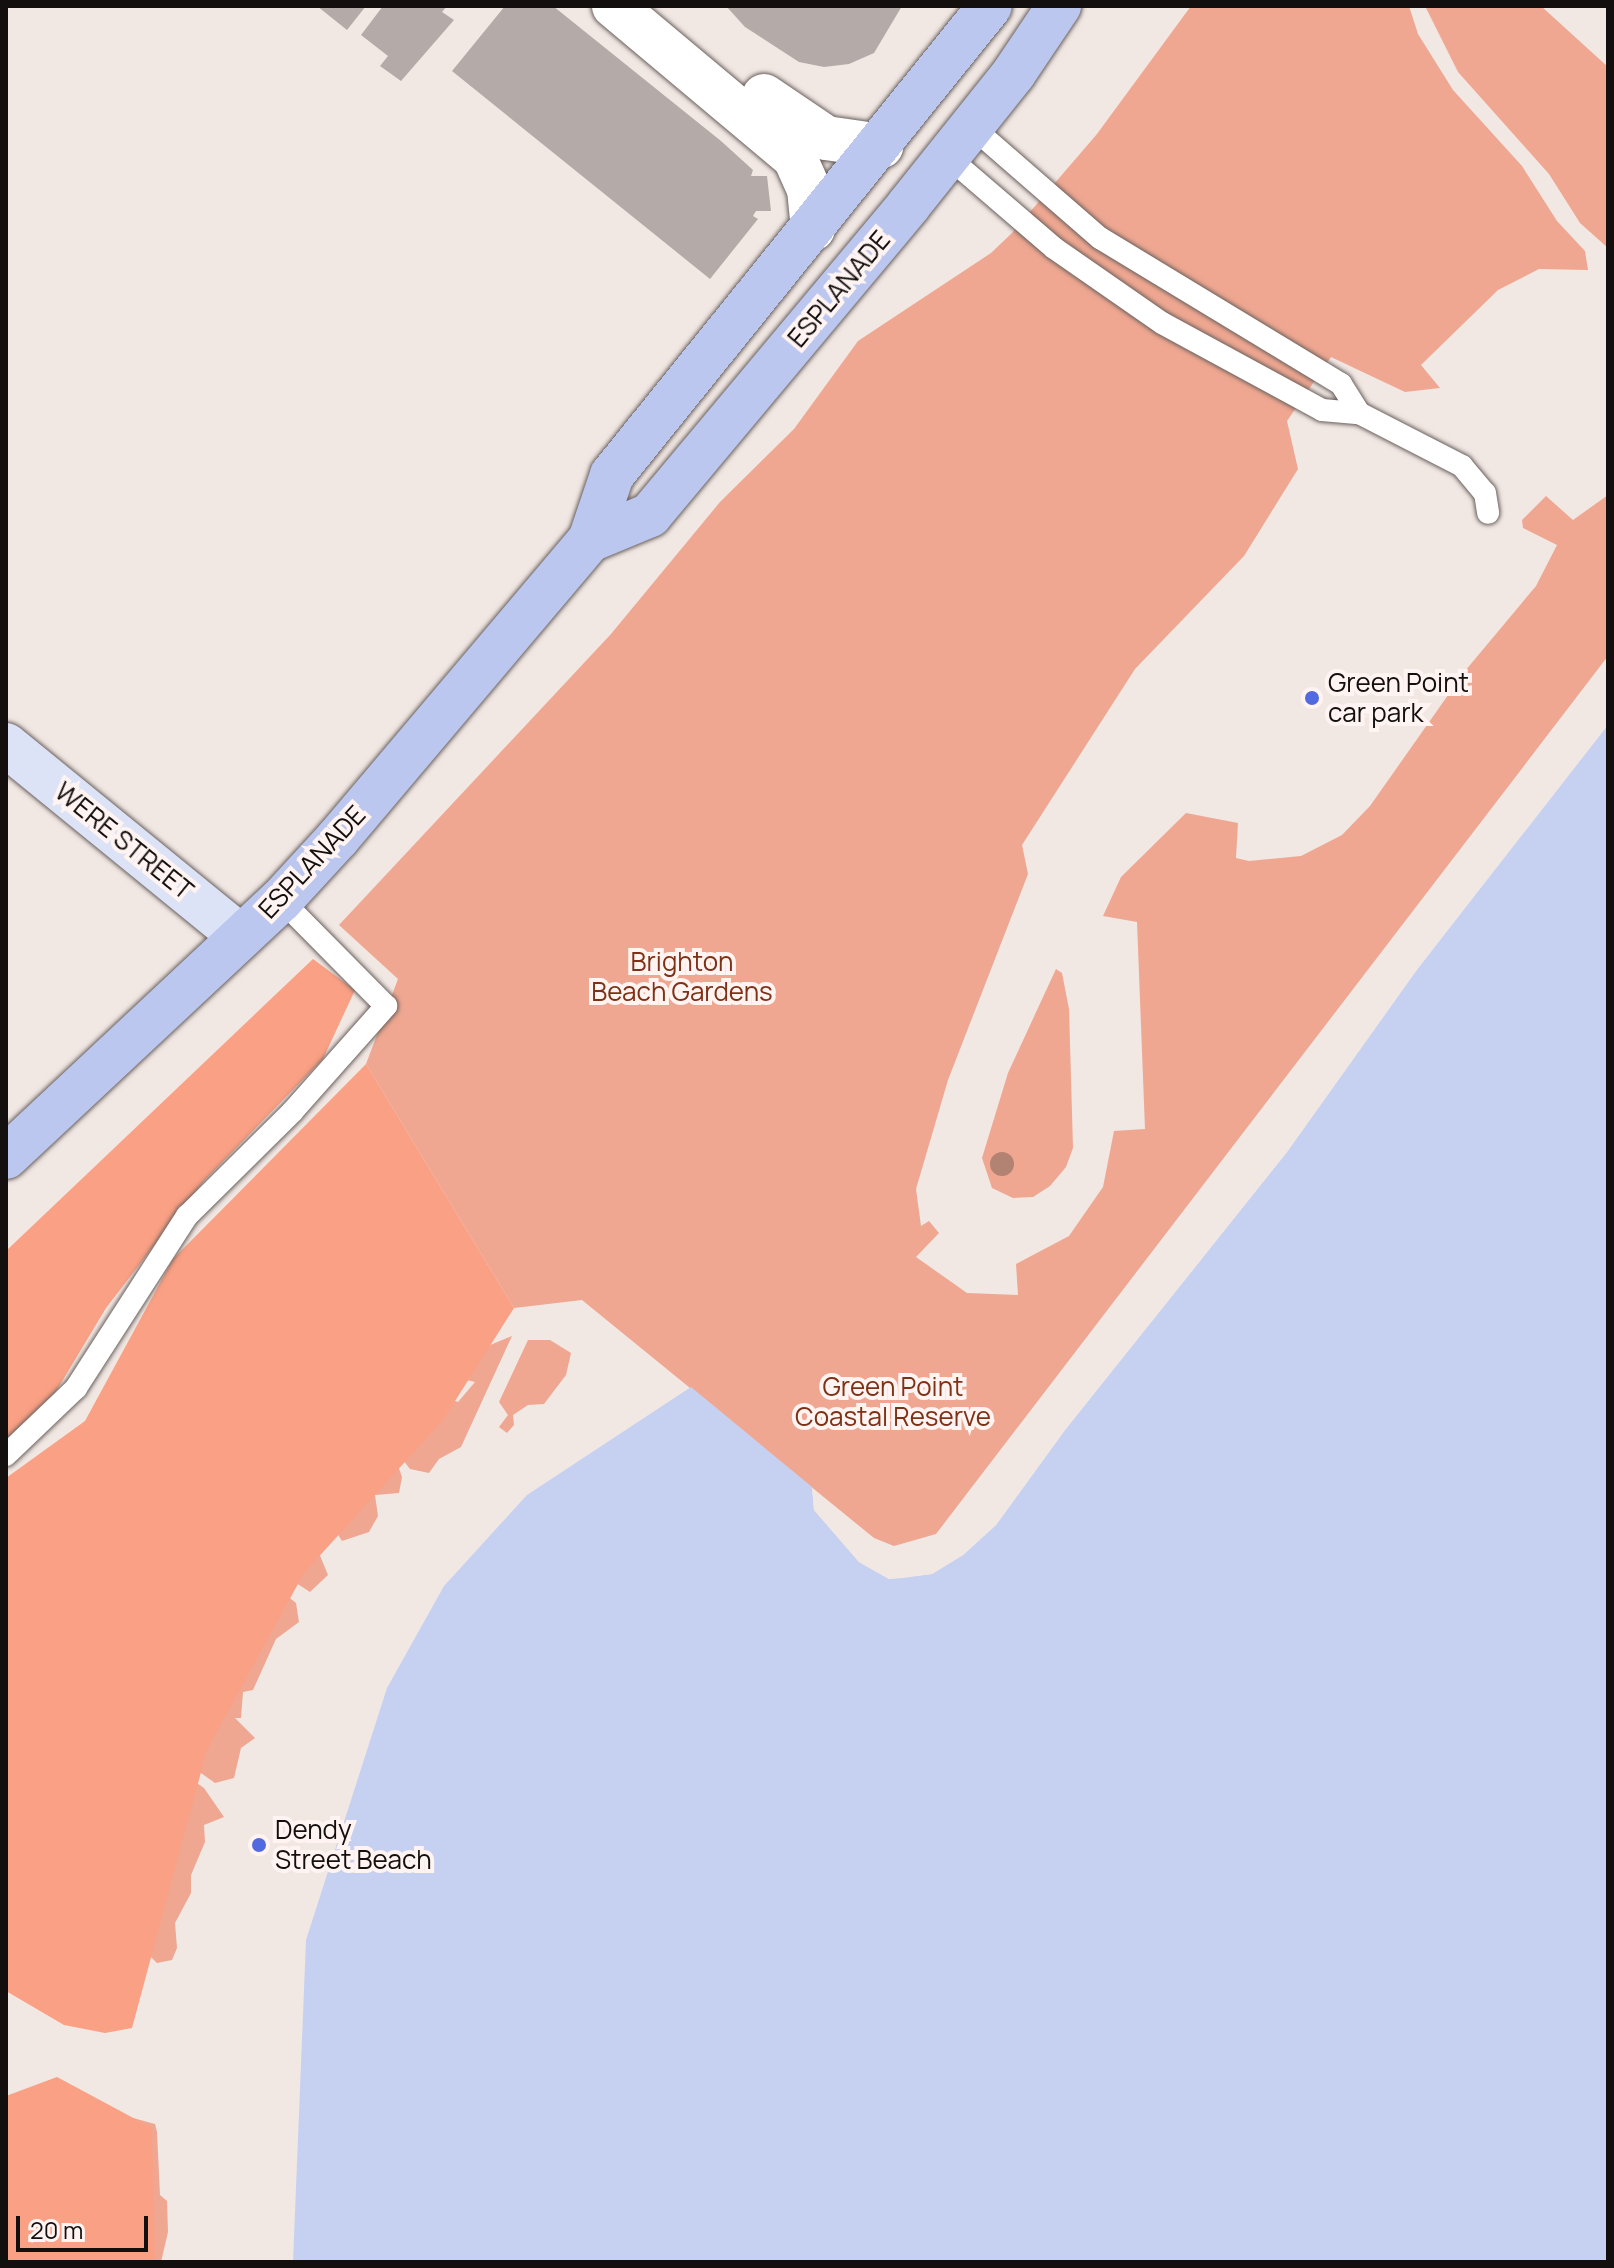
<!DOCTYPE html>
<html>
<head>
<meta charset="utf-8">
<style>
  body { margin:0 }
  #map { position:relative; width:1614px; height:2268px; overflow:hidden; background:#f1e7e3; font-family:Manrope,sans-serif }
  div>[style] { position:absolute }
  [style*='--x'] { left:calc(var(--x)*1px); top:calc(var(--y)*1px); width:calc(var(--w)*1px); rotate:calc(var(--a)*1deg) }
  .green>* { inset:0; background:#efa791 }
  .forest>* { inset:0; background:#faa084 }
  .water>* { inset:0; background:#c6d1f1 }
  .pier>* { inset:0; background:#f1e7e3 }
  .building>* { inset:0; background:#b4aaa7 }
  .roads { filter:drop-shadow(0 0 2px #69605d) drop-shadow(0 0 2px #69605d) }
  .lane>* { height:22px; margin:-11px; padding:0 11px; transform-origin:11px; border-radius:11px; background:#fff }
  .street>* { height:44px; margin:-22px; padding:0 22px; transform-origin:22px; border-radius:22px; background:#fff }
  .secondary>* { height:44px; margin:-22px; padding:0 22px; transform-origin:22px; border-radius:22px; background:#dde3f7 }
  .primary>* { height:44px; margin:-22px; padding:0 22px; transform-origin:22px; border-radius:22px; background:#bbc7ef }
  .trees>* { width:24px; height:24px; margin:-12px; border-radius:50%; background:#b28372 }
  .dots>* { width:22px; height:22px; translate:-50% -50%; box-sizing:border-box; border:4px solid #fff4f1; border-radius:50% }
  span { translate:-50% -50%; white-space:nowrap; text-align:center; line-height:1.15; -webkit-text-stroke:8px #fff4f1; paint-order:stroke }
  .street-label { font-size:26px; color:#120f0e }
  .poi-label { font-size:26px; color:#120f0e }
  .left { translate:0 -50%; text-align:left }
  .park-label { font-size:26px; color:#7f3116 }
  .frame { position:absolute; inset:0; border:8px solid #120f0e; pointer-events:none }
  .scale { position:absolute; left:16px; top:2216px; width:132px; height:36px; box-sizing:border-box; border:4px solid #120f0e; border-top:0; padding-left:10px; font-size:24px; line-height:28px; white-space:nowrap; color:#120f0e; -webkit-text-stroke:6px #fff4f1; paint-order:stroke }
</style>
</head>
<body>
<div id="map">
  <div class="green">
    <i style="clip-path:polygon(1191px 6px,1409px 6px,1418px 34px,1453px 90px,1522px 166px,1557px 221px,1585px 251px,1588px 270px,1539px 269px,1498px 290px,1421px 365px,1440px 388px,1405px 392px,1331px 357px,1287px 421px,1298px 469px,1244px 556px,1135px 669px,1022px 845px,1028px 874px,948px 1080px,916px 1189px,921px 1226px,929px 1221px,939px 1233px,916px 1257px,967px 1293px,1018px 1295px,1016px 1264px,1069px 1236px,1103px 1187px,1114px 1131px,1145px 1129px,1137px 922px,1103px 916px,1121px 877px,1186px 813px,1238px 823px,1236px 858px,1249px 861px,1301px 856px,1342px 835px,1370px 806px,1465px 671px,1536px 586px,1557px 545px,1523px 528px,1522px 520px,1546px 496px,1573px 520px,1608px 495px,1608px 656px,936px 1534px,894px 1546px,874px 1538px,582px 1300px,514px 1308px,366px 1064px,398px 979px,339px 925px,611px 634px,720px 502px,794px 429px,858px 341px,991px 253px,1012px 233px,1097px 134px)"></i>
    <i style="clip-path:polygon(1425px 6px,1541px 6px,1608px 67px,1608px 248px,1580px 223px,1549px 174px,1458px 72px)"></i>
    <i style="clip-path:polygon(1056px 969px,1062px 973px,1069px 1009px,1073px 1148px,1066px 1167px,1050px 1186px,1033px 1197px,1013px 1198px,992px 1188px,982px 1158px,1008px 1073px)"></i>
    <i style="clip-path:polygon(512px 1336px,461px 1447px,439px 1459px,429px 1473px,410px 1469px,400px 1456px,434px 1393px,458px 1402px,475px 1382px,458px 1378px,483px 1348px)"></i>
    <i style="clip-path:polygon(528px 1340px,550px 1340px,571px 1353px,566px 1375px,544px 1404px,528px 1405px,513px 1415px,514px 1425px,507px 1433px,499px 1427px,508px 1415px,499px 1402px)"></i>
    <i style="clip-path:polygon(393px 1451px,402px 1477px,399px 1493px,375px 1495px,378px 1516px,369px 1532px,342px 1541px,332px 1525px)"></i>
    <i style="clip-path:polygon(314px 1541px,328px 1575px,310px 1592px,293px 1581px,286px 1595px,296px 1603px,299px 1622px,276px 1639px,253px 1690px,243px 1692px,241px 1718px,235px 1718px,255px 1738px,241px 1748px,234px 1778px,215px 1783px,180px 1758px)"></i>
    <i style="clip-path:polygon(177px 1769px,204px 1788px,224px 1817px,204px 1825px,205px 1842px,191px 1875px,191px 1893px,175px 1923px,177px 1948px,172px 1960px,157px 1963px,147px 1953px)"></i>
    <i style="clip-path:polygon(133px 2118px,155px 2124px,157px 2132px,160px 2195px,167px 2201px,168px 2232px,161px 2262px,146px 2262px)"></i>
  </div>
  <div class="forest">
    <i style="clip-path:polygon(313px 959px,355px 990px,323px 1059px,204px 1181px,106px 1308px,49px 1403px,6px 1441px,6px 1251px)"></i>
    <i style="clip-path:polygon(366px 1064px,514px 1308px,443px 1420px,304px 1573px,207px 1750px,132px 2028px,105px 2033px,64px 2025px,6px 1991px,6px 1478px,85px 1421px,173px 1259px)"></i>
    <i style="clip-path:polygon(57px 2077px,152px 2128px,155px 2262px,6px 2262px,6px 2096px)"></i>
  </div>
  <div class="water">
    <i style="clip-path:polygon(1608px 725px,1608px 2262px,293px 2262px,306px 1940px,387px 1688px,444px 1586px,527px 1495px,691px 1387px,812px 1487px,814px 1510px,859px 1562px,889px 1579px,903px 1578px,932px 1574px,963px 1555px,996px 1525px,1065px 1430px,1287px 1152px,1416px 971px)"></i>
  </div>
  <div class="pier">
    <i style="clip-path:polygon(1608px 721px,1416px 971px,1287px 1152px,1065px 1430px,996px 1525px,963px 1555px,932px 1574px,889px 1579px,859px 1562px,814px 1510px,812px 1487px,818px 1508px,839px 1535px,862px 1559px,890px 1575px,930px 1570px,961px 1552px,993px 1522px,1061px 1427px,1284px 1150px,1498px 857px)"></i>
  </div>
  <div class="building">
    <i style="clip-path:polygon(317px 6px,366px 6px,347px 30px)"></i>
    <i style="clip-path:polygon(383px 6px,447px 6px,442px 12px,454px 20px,401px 81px,380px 66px,388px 56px,361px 35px)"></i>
    <i style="clip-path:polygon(505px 6px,553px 6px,721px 141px,753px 170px,751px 176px,767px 176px,771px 211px,756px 211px,753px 216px,758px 219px,710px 279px,452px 71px)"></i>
    <i style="clip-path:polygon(726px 6px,902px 6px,874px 53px,849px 64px,824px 67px,799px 62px,745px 27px)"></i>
  </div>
  <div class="roads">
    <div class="lane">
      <i style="--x:971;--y:126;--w:171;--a:41"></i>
      <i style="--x:1100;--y:238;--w:282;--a:31.2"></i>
      <i style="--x:1341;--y:384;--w:34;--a:58"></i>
      <i style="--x:947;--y:156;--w:141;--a:40.7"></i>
      <i style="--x:1054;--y:248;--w:131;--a:34.8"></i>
      <i style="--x:1162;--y:323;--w:182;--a:28.5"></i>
      <i style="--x:1322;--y:410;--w:37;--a:5"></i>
      <i style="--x:1359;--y:413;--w:116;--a:27.2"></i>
      <i style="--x:1462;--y:466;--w:35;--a:50"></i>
      <i style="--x:1485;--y:493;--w:20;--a:81"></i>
      <i style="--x:6;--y:1455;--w:97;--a:-43.7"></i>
      <i style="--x:76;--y:1388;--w:205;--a:-57.2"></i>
      <i style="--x:187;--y:1216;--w:148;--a:-44.7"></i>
      <i style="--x:292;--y:1112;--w:142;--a:-48.4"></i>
      <i style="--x:386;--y:1006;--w:149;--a:-134.7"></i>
    </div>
    <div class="street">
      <i style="--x:614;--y:6;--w:236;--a:40"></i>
      <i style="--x:795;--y:158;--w:34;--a:66"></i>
      <i style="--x:809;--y:189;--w:40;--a:84.3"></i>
      <i style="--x:764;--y:96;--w:75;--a:34.1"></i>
      <i style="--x:826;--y:138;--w:56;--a:8.3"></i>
    </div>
    <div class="secondary">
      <i style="--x:6;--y:745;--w:303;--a:39.2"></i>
    </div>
    <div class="primary">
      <i style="--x:590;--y:540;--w:65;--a:-22.6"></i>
      <i style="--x:650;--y:515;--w:403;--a:-50.1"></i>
      <i style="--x:908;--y:206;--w:170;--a:-51.4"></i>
      <i style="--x:1014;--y:73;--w:81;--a:-56.1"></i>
      <i style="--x:6;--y:1157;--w:376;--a:-43.1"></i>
      <i style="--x:281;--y:900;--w:84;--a:-47.4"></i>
      <i style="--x:338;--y:838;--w:390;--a:-49.8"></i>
      <i style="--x:590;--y:540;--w:69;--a:-71.3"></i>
      <i style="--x:612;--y:475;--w:602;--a:-51.13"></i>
    </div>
  </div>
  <div class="trees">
    <i style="left:1002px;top:1164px"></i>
  </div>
  <div class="dots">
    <i style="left:1312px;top:698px;background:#516ae0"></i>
    <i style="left:259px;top:1845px;background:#516ae0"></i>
  </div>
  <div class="street-label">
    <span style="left:839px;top:289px;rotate:-50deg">ESPLANADE</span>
    <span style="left:124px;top:841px;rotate:39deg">WERE STREET</span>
    <span style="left:312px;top:862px;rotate:-47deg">ESPLANADE</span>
  </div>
  <div class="poi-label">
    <span class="left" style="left:1328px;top:698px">Green Point<br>car park</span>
    <span class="left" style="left:275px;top:1845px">Dendy<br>Street Beach</span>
  </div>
  <div class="park-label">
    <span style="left:682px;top:977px">Brighton<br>Beach Gardens</span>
    <span style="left:893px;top:1402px">Green Point<br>Coastal Reserve</span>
  </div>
  <div class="frame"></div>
  <div class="scale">20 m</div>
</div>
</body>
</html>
